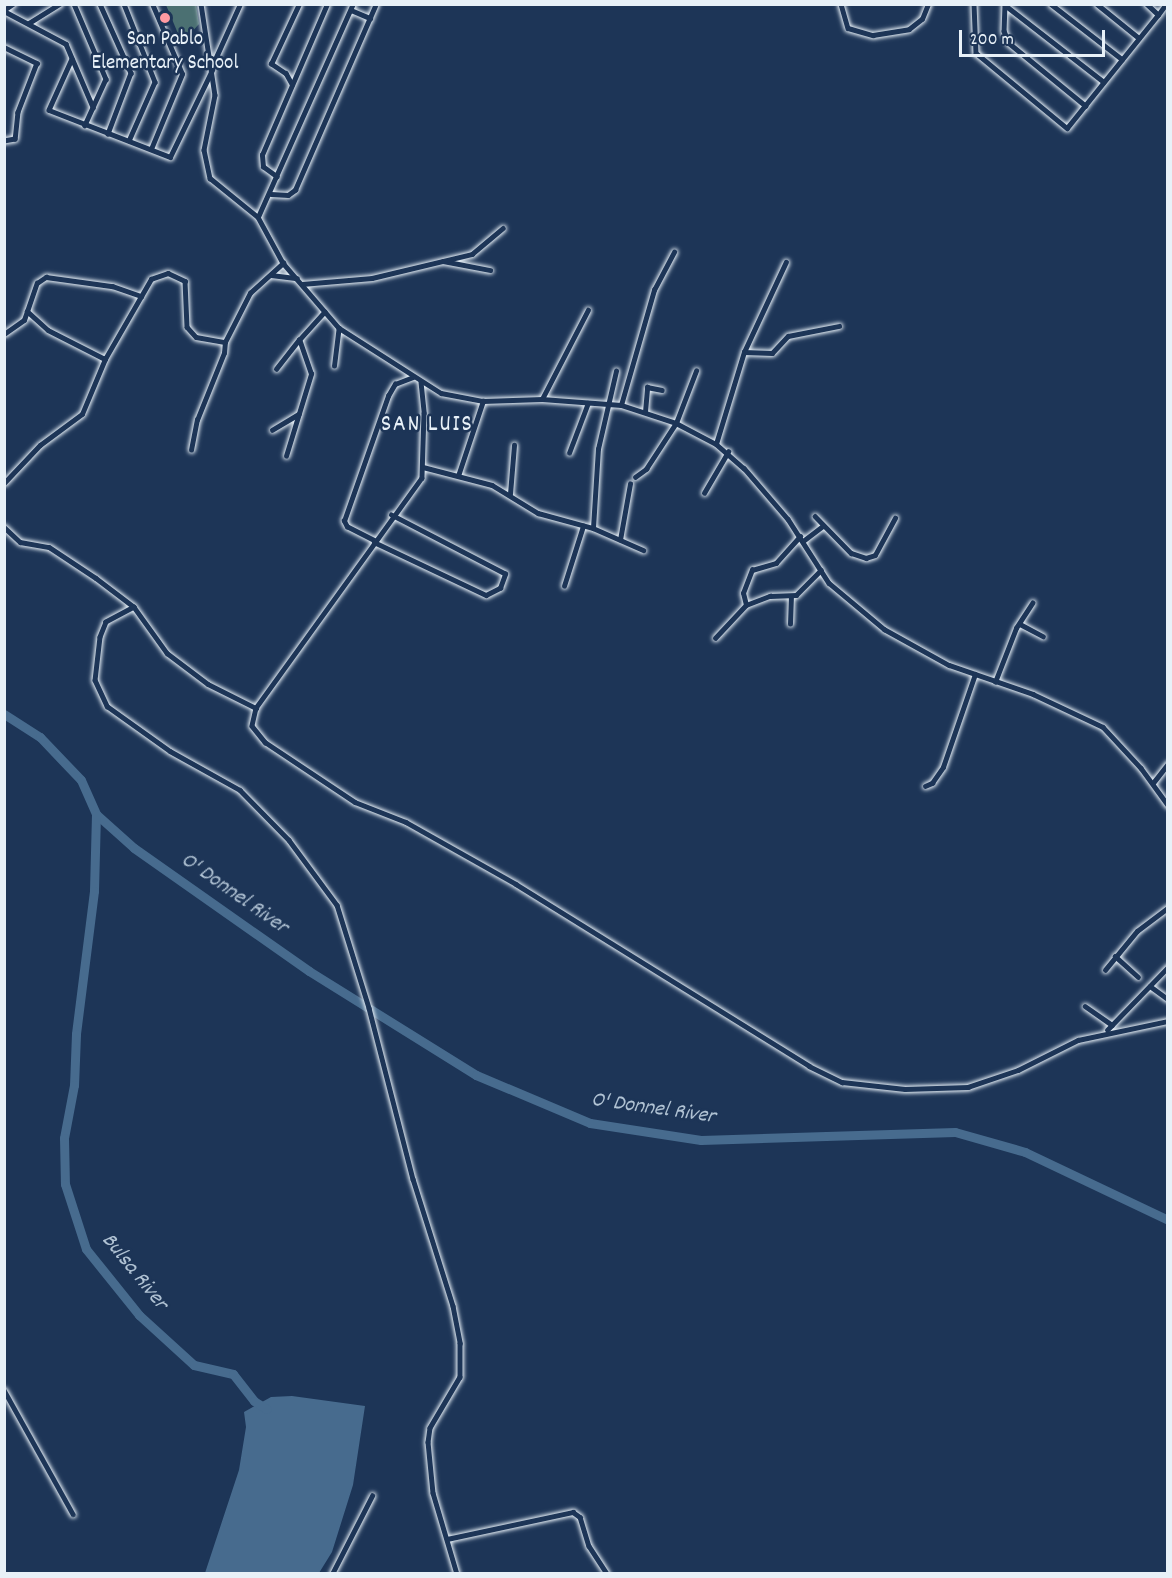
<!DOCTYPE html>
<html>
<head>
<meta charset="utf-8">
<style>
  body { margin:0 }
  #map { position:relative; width:1172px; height:1578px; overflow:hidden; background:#1d3557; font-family:Dekko,sans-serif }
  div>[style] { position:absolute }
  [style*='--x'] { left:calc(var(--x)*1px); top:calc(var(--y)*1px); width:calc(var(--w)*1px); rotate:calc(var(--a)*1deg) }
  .green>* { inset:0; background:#4b7072 }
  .water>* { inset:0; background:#476b8e }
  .river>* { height:9px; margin:-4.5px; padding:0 4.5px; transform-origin:4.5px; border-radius:4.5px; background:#476b8e }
  .roads { filter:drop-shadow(0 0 2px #e8f1f8) drop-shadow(0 0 2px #e8f1f8) }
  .minor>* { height:4.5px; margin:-2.25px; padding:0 2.25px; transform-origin:2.25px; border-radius:2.25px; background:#1d3557 }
  .dots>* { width:16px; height:16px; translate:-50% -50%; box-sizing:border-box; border:3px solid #1d3557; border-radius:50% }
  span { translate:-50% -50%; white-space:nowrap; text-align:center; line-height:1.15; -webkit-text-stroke:5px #1d3557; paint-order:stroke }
  .poi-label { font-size:21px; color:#e8f1f8 }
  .water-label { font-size:22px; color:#b0c2d3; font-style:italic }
  .quarter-label { font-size:24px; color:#e8f1f8; letter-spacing:1.5px }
  .frame { position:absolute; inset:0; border:6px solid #e8f1f8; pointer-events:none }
  .scale { position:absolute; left:959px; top:30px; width:146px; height:27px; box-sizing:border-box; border:3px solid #e8f1f8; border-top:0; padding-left:8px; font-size:18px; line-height:21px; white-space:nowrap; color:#e8f1f8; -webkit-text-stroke:4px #1d3557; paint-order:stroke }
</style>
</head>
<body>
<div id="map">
  <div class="green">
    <i style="clip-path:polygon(166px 5px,196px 5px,199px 24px,182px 43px)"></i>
  </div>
  <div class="water">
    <i style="clip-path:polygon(292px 1396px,365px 1406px,353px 1485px,332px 1552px,319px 1573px,205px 1573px,239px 1470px,246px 1427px,244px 1412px,271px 1397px)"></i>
  </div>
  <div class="river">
    <i style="--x:4;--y:714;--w:43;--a:32.6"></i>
    <i style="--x:40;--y:737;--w:59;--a:46.4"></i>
    <i style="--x:81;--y:780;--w:37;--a:66"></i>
    <i style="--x:96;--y:814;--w:51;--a:41.8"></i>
    <i style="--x:134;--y:848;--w:214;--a:35.1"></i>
    <i style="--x:309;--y:971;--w:197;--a:31.9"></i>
    <i style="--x:476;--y:1075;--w:124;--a:22.8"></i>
    <i style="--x:590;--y:1123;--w:112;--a:8.7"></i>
    <i style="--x:701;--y:1140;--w:254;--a:-1.8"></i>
    <i style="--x:955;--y:1132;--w:73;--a:15.9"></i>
    <i style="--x:1025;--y:1152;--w:158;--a:25.4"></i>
    <i style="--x:96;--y:814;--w:77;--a:91.5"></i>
    <i style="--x:94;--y:891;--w:144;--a:97.2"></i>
    <i style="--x:76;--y:1034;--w:51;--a:92.2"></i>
    <i style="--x:74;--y:1085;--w:54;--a:100.7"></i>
    <i style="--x:64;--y:1138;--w:46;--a:88.8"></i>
    <i style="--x:65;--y:1184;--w:68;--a:72.1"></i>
    <i style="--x:86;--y:1249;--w:85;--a:51.2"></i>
    <i style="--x:139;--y:1315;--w:74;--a:42.3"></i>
    <i style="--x:194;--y:1365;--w:40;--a:13"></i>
    <i style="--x:233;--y:1374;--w:34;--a:52"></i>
    <i style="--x:254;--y:1401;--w:15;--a:32"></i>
  </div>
  <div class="roads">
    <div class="minor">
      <i style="--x:74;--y:4;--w:82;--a:66.9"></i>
      <i style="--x:106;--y:79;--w:51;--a:114.5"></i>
      <i style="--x:100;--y:4;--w:76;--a:65.8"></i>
      <i style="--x:131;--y:73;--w:65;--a:110.7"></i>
      <i style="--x:124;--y:4;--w:84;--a:68.3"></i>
      <i style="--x:155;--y:82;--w:64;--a:113.8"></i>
      <i style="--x:201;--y:4;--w:92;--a:81.3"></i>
      <i style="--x:215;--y:95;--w:56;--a:101.3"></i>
      <i style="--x:204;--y:150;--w:29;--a:78"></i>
      <i style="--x:210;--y:178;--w:62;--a:39.1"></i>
      <i style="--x:258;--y:217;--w:52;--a:61.5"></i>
      <i style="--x:283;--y:263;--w:86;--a:49.3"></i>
      <i style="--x:339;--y:328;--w:121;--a:32.5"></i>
      <i style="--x:441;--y:393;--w:43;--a:10.8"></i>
      <i style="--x:483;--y:401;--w:59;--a:-1.9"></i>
      <i style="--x:542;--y:399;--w:79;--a:4.3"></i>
      <i style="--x:621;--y:405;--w:58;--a:18.1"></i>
      <i style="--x:676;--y:423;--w:45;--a:27.7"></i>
      <i style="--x:716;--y:444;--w:37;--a:41"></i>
      <i style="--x:744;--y:468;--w:67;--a:49.2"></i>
      <i style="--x:788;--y:519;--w:76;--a:57.4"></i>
      <i style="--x:829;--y:583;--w:72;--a:39.9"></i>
      <i style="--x:884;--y:629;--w:74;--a:29"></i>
      <i style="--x:949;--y:665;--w:89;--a:19"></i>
      <i style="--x:1033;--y:694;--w:77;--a:25.2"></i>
      <i style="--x:1103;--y:727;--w:56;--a:47.2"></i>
      <i style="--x:1141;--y:768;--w:46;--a:53.9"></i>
      <i style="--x:841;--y:4;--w:25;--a:74"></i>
      <i style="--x:848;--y:28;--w:26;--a:16"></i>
      <i style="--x:873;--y:35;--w:36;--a:-9"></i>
      <i style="--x:909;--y:29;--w:16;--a:-38"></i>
      <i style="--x:922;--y:19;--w:16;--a:-68"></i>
      <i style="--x:974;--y:4;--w:49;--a:87.7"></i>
      <i style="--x:976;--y:53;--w:118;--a:39.5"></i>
      <i style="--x:1067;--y:128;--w:145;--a:-51.2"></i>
      <i style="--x:1158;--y:15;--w:16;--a:-137"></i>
      <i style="--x:1005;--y:4;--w:27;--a:92"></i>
      <i style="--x:1004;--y:31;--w:13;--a:67"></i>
      <i style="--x:1009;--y:43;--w:99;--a:39.3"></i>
      <i style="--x:1051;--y:4;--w:90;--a:37.8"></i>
      <i style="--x:1097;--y:4;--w:54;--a:39"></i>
      <i style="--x:1005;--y:5;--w:125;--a:37.9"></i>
      <i style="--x:4;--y:10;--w:11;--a:-34"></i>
      <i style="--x:351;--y:10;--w:21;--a:23"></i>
      <i style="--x:4;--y:11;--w:70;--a:28"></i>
      <i style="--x:66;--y:44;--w:69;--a:66.8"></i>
      <i style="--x:1158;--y:15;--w:14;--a:-54"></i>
      <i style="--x:29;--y:23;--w:36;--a:-32"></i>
      <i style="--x:4;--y:47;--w:37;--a:26"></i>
      <i style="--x:37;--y:63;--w:53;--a:111.2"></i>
      <i style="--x:18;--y:112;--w:27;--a:96"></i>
      <i style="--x:15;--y:139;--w:11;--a:170"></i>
      <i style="--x:72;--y:59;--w:56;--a:114.3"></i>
      <i style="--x:49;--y:110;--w:130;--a:21.2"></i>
      <i style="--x:170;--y:157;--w:97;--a:-64.2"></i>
      <i style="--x:212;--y:66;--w:68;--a:-65.7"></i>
      <i style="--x:292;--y:85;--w:13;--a:-119"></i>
      <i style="--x:286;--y:74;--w:18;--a:-146"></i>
      <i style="--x:271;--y:64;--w:66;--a:-65"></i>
      <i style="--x:151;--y:149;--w:81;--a:-67.5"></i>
      <i style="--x:182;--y:74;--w:76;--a:-113.2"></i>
      <i style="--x:277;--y:177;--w:17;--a:-144"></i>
      <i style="--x:263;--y:167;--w:12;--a:-95"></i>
      <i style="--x:262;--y:155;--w:164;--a:-66.7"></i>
      <i style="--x:271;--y:194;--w:17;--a:3"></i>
      <i style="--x:288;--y:195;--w:9;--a:-36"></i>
      <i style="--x:295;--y:190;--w:203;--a:-66.5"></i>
      <i style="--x:258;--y:217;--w:233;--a:-66"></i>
      <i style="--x:443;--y:261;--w:48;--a:10.8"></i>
      <i style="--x:271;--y:275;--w:26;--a:7"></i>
      <i style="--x:302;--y:284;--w:70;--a:-4.9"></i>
      <i style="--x:372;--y:278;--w:103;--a:-13.5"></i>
      <i style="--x:472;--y:254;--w:40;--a:-40"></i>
      <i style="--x:27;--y:311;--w:28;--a:42"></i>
      <i style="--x:48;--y:330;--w:64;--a:27"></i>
      <i style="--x:4;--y:334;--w:24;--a:-35"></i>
      <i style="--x:24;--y:320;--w:39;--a:-71"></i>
      <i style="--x:37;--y:283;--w:11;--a:-34"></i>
      <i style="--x:46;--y:277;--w:67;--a:7.8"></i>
      <i style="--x:112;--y:286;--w:31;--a:19"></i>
      <i style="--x:744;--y:352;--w:99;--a:-65"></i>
      <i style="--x:334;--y:366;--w:38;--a:-83"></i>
      <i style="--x:276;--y:369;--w:37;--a:-52"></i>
      <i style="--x:421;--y:382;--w:31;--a:84"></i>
      <i style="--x:424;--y:413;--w:65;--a:91.8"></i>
      <i style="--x:422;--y:478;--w:284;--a:125.8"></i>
      <i style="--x:256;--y:708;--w:18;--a:103"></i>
      <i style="--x:252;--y:726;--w:21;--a:51"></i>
      <i style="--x:265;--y:742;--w:108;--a:33.7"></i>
      <i style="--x:355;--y:802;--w:55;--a:21.4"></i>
      <i style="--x:406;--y:822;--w:126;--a:29.4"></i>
      <i style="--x:516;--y:884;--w:345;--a:31.8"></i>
      <i style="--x:809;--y:1066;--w:37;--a:26"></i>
      <i style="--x:842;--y:1082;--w:63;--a:6.3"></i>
      <i style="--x:905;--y:1089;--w:63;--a:-1.8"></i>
      <i style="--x:968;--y:1087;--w:53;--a:-18.8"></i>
      <i style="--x:1018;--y:1070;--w:67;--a:-26.6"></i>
      <i style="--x:1078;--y:1040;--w:92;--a:-11.9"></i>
      <i style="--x:542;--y:399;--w:100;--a:-62.7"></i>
      <i style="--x:621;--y:405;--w:120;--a:-74"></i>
      <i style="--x:654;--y:290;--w:43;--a:-62.2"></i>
      <i style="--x:645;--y:412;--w:25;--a:-85"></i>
      <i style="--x:647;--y:387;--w:15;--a:11"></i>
      <i style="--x:272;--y:430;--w:31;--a:-31"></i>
      <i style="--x:716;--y:444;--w:96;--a:-73.1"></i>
      <i style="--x:744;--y:352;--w:28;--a:2"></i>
      <i style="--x:772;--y:353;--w:23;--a:-47"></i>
      <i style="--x:788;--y:336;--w:52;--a:-11.1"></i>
      <i style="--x:191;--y:450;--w:31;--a:-79"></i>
      <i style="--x:197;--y:420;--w:72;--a:-68.1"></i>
      <i style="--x:224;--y:353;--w:11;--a:-85"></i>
      <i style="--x:569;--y:453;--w:53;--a:-69.2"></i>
      <i style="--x:286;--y:456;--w:86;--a:-73"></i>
      <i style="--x:311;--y:374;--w:36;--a:-109"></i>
      <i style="--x:299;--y:340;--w:38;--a:-48"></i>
      <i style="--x:423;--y:467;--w:71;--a:14.6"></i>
      <i style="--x:492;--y:485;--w:54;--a:31.3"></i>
      <i style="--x:538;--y:513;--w:57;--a:15.3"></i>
      <i style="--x:593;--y:528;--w:55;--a:23.7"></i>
      <i style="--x:458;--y:476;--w:79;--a:-71.6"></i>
      <i style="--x:635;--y:477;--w:14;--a:-36"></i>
      <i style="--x:646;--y:469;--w:55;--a:-56.9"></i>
      <i style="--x:676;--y:423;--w:56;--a:-69"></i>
      <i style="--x:4;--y:483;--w:52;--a:-46.5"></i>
      <i style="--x:40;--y:445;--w:52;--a:-36.4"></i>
      <i style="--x:82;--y:414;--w:60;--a:-67.3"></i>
      <i style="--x:105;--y:359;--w:92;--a:-60.1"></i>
      <i style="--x:151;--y:279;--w:18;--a:-19"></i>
      <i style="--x:168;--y:273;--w:19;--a:25"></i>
      <i style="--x:185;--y:281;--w:46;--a:87.5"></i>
      <i style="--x:187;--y:327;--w:13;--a:48"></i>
      <i style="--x:196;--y:337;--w:29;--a:10"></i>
      <i style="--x:225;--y:342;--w:55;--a:-63"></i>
      <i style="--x:250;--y:293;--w:45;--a:-42.3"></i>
      <i style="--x:704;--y:493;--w:48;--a:-59.7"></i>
      <i style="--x:510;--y:494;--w:49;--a:-85.3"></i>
      <i style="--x:815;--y:516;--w:52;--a:45.8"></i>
      <i style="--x:851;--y:553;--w:16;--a:18"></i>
      <i style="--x:866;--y:558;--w:9;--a:-18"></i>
      <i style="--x:875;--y:555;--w:42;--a:-61.6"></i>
      <i style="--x:4;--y:527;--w:22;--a:43"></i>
      <i style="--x:20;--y:542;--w:29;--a:10"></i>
      <i style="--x:49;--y:547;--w:56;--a:33.4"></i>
      <i style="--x:96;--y:578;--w:48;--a:37.3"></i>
      <i style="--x:134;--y:607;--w:57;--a:54.3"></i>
      <i style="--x:167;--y:653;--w:51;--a:37.1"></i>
      <i style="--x:208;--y:684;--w:54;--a:26.6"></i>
      <i style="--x:593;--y:528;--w:79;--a:-86.4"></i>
      <i style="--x:598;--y:449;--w:80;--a:-77"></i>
      <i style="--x:620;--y:540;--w:57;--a:-79.9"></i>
      <i style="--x:375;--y:541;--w:31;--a:-153"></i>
      <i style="--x:347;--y:527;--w:7;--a:-117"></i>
      <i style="--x:344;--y:521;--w:133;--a:-70.6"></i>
      <i style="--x:388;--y:396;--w:14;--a:-60"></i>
      <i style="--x:395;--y:384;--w:19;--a:-21"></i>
      <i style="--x:803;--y:541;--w:25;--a:-37"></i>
      <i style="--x:374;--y:542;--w:124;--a:25.3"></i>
      <i style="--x:486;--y:595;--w:16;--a:-27"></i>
      <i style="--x:500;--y:588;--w:15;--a:-70"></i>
      <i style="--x:505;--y:574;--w:128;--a:-152.6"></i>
      <i style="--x:564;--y:586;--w:63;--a:-72.4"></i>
      <i style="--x:746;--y:605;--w:12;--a:-104"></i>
      <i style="--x:743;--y:593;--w:25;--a:-69"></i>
      <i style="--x:752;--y:570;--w:25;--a:-16"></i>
      <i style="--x:776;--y:563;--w:36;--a:-48"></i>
      <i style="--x:134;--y:607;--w:32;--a:152"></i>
      <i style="--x:106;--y:622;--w:16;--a:112"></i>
      <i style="--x:100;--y:637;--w:43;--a:96.6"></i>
      <i style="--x:95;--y:680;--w:29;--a:65"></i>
      <i style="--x:107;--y:706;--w:77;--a:35.5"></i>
      <i style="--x:170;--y:751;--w:80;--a:29.1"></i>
      <i style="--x:240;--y:790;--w:70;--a:45.6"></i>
      <i style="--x:289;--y:840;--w:81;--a:53.6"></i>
      <i style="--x:337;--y:905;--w:108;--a:72.7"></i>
      <i style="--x:369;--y:1008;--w:177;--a:75.6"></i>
      <i style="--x:413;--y:1179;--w:133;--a:72.5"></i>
      <i style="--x:453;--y:1306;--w:38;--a:79"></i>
      <i style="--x:460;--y:1343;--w:34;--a:90"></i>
      <i style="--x:460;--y:1377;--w:59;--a:120.5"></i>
      <i style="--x:430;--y:1428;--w:14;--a:98"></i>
      <i style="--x:428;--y:1442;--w:51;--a:84.4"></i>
      <i style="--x:433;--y:1493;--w:84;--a:73.5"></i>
      <i style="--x:790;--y:624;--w:27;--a:-88"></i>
      <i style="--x:1020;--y:624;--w:26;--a:28"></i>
      <i style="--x:715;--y:638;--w:45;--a:-46.8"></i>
      <i style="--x:746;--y:605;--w:26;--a:-21"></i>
      <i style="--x:770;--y:596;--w:26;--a:-2"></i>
      <i style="--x:796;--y:595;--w:35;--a:-45"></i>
      <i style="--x:995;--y:682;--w:58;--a:-68.7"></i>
      <i style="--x:1016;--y:628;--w:30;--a:-57"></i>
      <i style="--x:1153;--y:783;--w:24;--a:-52"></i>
      <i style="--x:925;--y:786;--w:8;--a:-23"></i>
      <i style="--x:932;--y:783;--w:19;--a:-55"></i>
      <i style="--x:943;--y:767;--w:98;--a:-71"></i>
      <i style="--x:1115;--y:956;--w:31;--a:42"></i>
      <i style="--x:1105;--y:970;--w:50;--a:-50.6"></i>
      <i style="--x:1137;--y:931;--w:39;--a:-37"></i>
      <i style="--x:1150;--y:986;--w:22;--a:36"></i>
      <i style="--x:1085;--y:1006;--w:33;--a:35"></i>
      <i style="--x:1107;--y:1030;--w:88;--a:-45.9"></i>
      <i style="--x:4;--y:1390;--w:142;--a:60.9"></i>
      <i style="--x:447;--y:1539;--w:129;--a:-12.1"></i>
      <i style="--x:573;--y:1512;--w:9;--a:36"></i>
      <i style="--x:580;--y:1517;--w:30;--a:73"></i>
      <i style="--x:589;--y:1546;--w:33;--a:57"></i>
      <i style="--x:332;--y:1574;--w:88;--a:-62.9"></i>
    </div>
  </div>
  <div class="dots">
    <i style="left:165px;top:18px;background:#ff9aa2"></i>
  </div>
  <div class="poi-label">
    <span style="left:165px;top:52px">San Pablo<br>Elementary School</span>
  </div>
  <div class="water-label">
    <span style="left:234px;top:894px;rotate:35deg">O' Donnel River</span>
    <span style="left:653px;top:1109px;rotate:8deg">O' Donnel River</span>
    <span style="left:134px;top:1272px;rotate:51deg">Bulsa River</span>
  </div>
  <div class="quarter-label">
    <span style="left:427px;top:426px">SAN LUIS</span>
  </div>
  <div class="frame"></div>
  <div class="scale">200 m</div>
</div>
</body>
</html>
